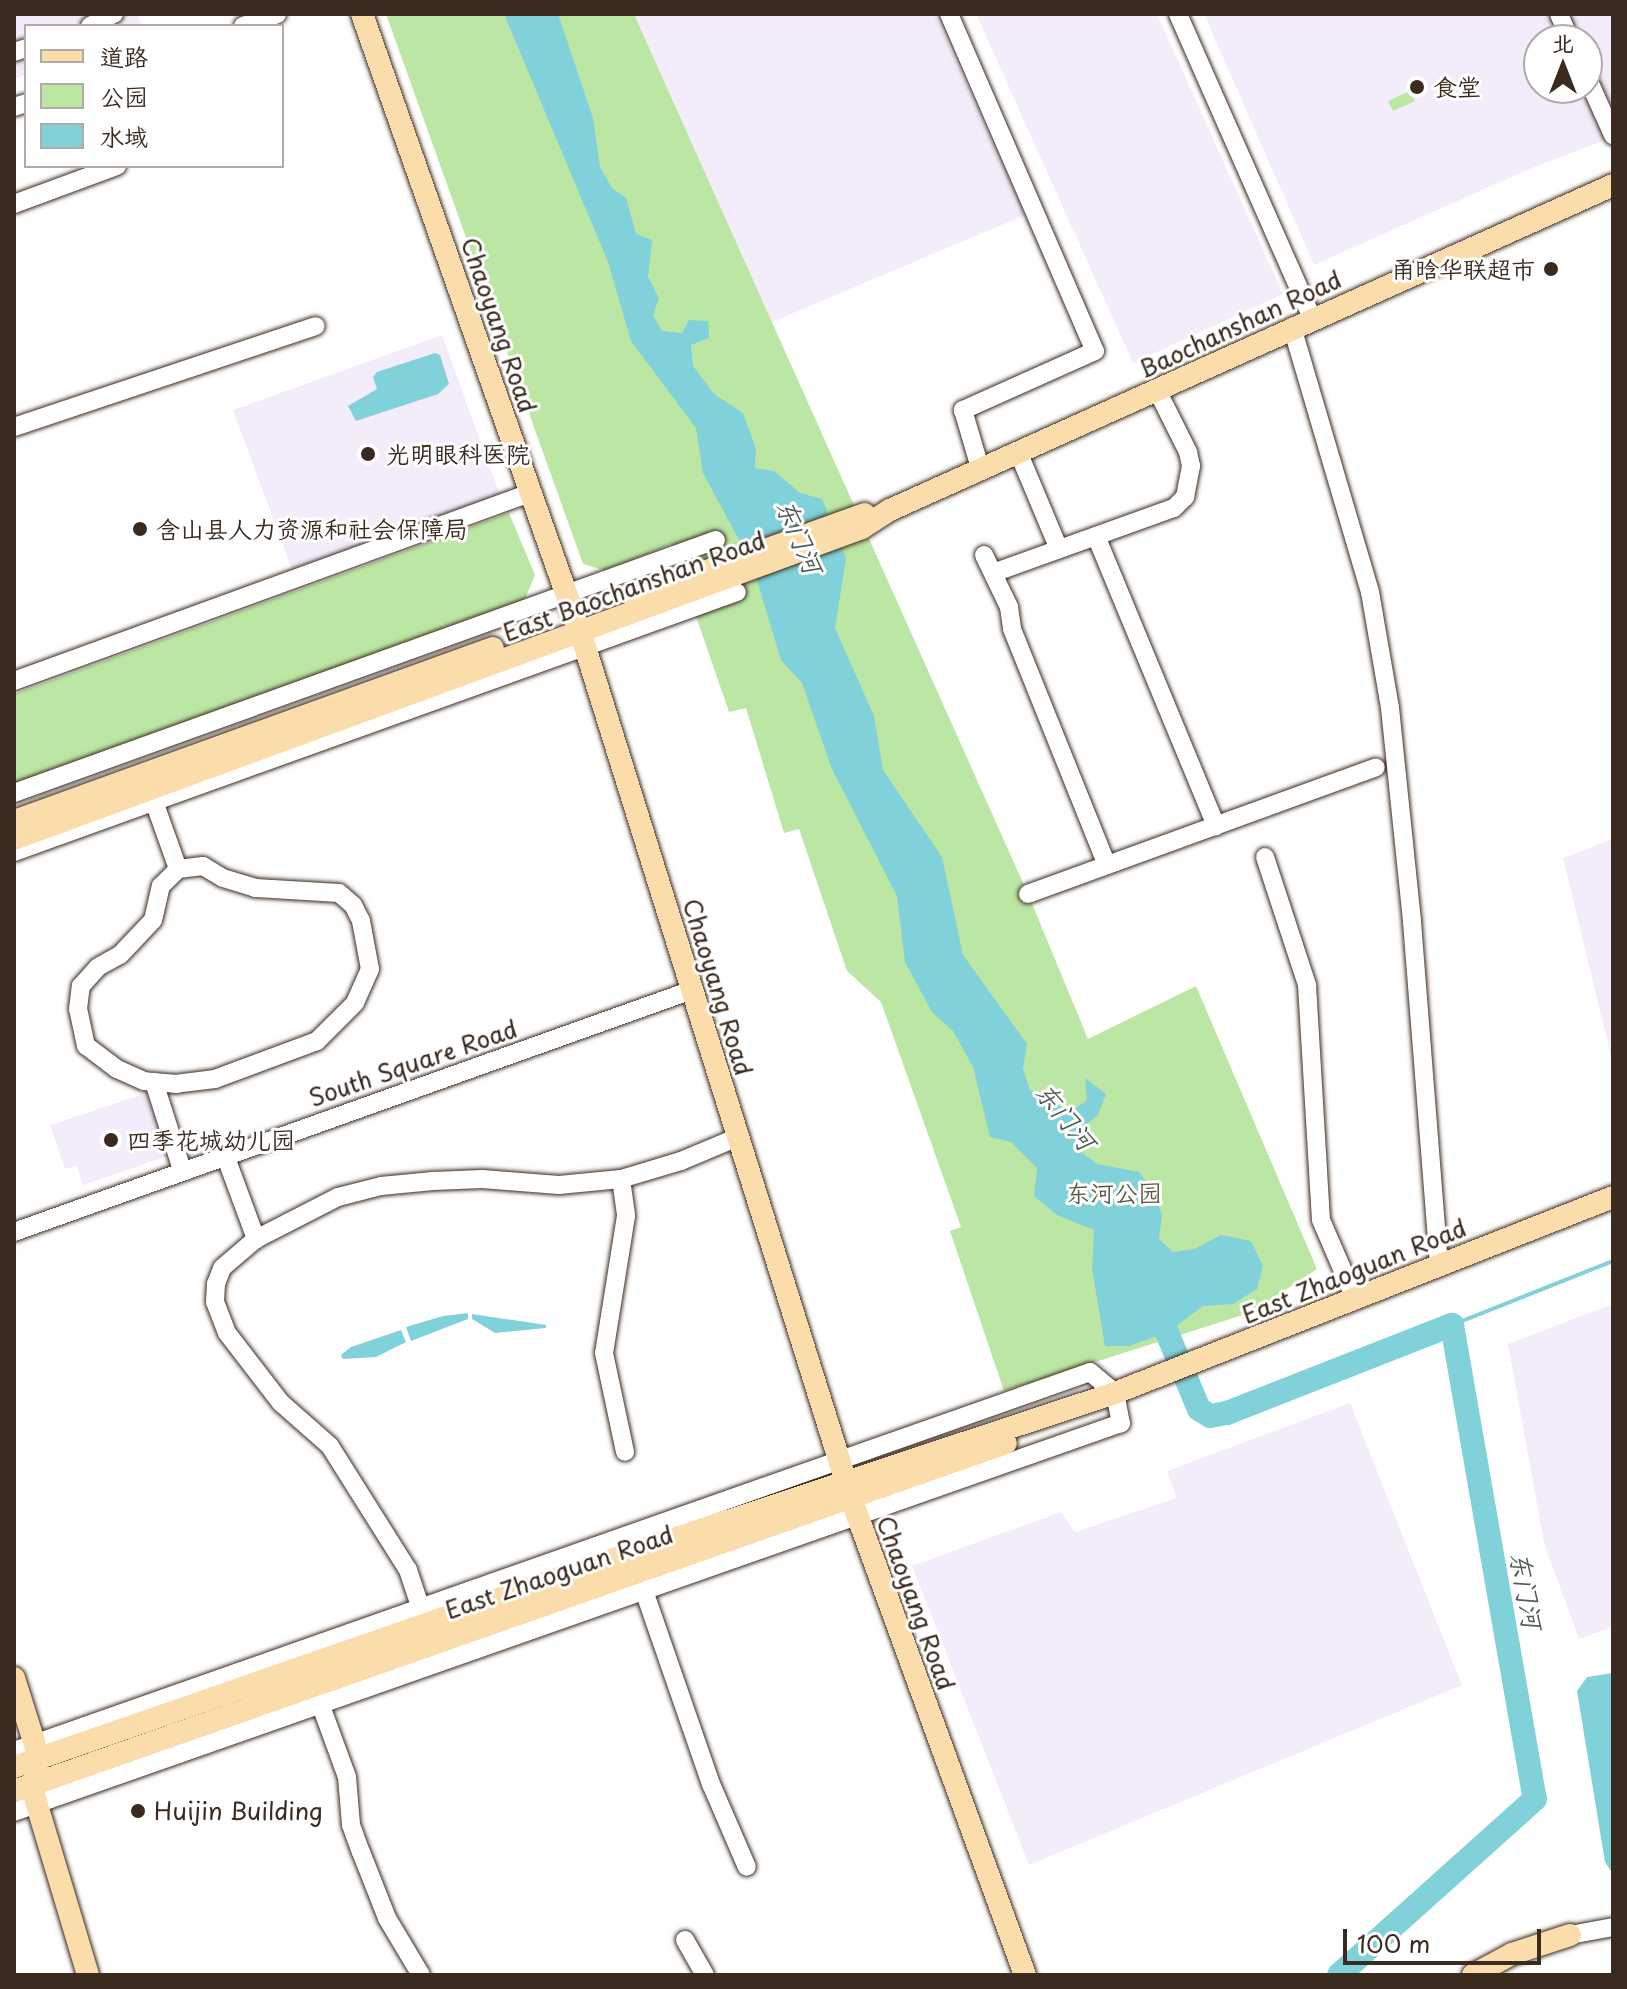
<!DOCTYPE html>
<html>
<head>
<meta charset="utf-8">
<style>
  body { margin:0 }
  #map { position:relative; width:1627px; height:1989px; overflow:hidden; background:#fff; font-family:"Playpen Sans","LXGW WenKai TC",sans-serif }
  div>[style] { position:absolute }
  [style*='--x'] { left:calc(var(--x)*1px); top:calc(var(--y)*1px); width:calc(var(--w)*1px); rotate:calc(var(--a)*1deg) }
  .built>* { inset:0; background:#f2ecfb }
  .green>* { inset:0; background:#bbe6a3 }
  .water>* { inset:0; background:#80d1d9 }
  .stream>* { height:4px; margin:-2px; padding:0 2px; transform-origin:2px; border-radius:2px; background:#80d1d9 }
  .river>* { height:24px; margin:-12px; padding:0 12px; transform-origin:12px; border-radius:12px; background:#80d1d9 }
  .roads { filter:drop-shadow(0 0 2px #3b2a1e) drop-shadow(0 0 2px #3b2a1e) }
  .minor>* { height:18px; margin:-9px; padding:0 9px; transform-origin:9px; border-radius:9px; background:#fff }
  .major>* { height:22px; margin:-11px; padding:0 11px; transform-origin:11px; border-radius:11px; background:#faddab }
  .dots>* { width:22px; height:22px; translate:-50% -50%; box-sizing:border-box; border:4px solid #fff; border-radius:50% }
  span { translate:-50% -50%; white-space:nowrap; text-align:center; line-height:1.15; -webkit-text-stroke:6px #fff; paint-order:stroke }
  .poi-label { font-size:24px; color:#3b2a1e }
  .left { translate:0 -50%; text-align:left }
  .right { translate:-100% -50%; text-align:right }
  .street-label { font-size:24px; color:#3b2a1e }
  .park-label { font-size:24px; color:#5b593f }
  .water-label { font-size:26px; color:#505c56; font-style:italic }
  .frame { position:absolute; inset:0; border:16px solid #3b2a1e; pointer-events:none }
  .legend { position:absolute; left:24px; top:24px; width:260px; height:144px; box-sizing:border-box; background:#fff; border:2px solid #b1aaa5; margin:0; padding:10px 14px; list-style:none; font-size:24px; color:#3b2a1e }
  .legend li { display:flex; align-items:center; gap:16px; height:40px }
  .legend b { width:40px; border:2px solid #b1aaa5 }
  .north { position:absolute; left:1523px; top:24px; width:80px; height:80px; box-sizing:border-box; background:#fff; border:2px solid #b1aaa5; border-radius:50%; rotate:0deg; font-size:22px; font-weight:700; line-height:32px; text-align:center; color:#3b2a1e }
  .north::after { content:''; display:block; margin:auto; width:28px; height:36px; background:#3b2a1e; clip-path:polygon(50% 0,100% 100%,50% 72%,0 100%) }
  .scale { position:absolute; left:1343px; top:1929px; width:198px; height:36px; box-sizing:border-box; border:4px solid #3b2a1e; border-top:0; padding-left:10px; font-size:24px; line-height:28px; white-space:nowrap; color:#3b2a1e; -webkit-text-stroke:6px #fff; paint-order:stroke }
</style>
</head>
<body>
<div id="map">
  <div class="built">
    <i style="clip-path:polygon(14px 14px,137px 14px,142px 26px,26px 26px,26px 75px,14px 79px)"></i>
    <i style="clip-path:polygon(634px 14px,935px 14px,1025px 215px,772px 322px)"></i>
    <i style="clip-path:polygon(976px 14px,1157px 14px,1283px 294px,1133px 363px)"></i>
    <i style="clip-path:polygon(evenodd,1204px 14px,1613px 14px,1613px 137px,1534px 167px,1314px 265px,1204px 14px,1539px 40px,1587px 40px,1587px 88px,1539px 88px,1539px 40px)"></i>
    <i style="clip-path:polygon(442px 335px,501px 498px,292px 570px,233px 410px)"></i>
    <i style="clip-path:polygon(1613px 839px,1613px 1064px,1563px 858px)"></i>
    <i style="clip-path:polygon(149px 1092px,171px 1155px,83px 1185px,77px 1166px,65px 1169px,50px 1125px)"></i>
    <i style="clip-path:polygon(1613px 1304px,1613px 1627px,1579px 1639px,1544px 1543px,1508px 1344px)"></i>
    <i style="clip-path:polygon(1350px 1403px,1462px 1685px,1029px 1865px,912px 1566px,1061px 1512px,1075px 1532px,1176px 1498px,1167px 1471px)"></i>
  </div>
  <div class="green">
    <i style="clip-path:polygon(386px 14px,634px 14px,1028px 894px,1088px 1039px,1196px 986px,1317px 1269px,1252px 1312px,1004px 1391px,950px 1231px,961px 1227px,881px 1002px,847px 971px,799px 829px,784px 833px,746px 708px,729px 712px,671px 544px,607px 571px,583px 564px)"></i>
    <i style="clip-path:polygon(1410px 91px,1415px 101px,1393px 111px,1388px 101px)"></i>
    <i style="clip-path:polygon(509px 513px,535px 575px,525px 599px,14px 784px,14px 694px)"></i>
  </div>
  <div class="water">
    <i style="clip-path:polygon(504px 14px,558px 14px,593px 118px,600px 167px,612px 188px,626px 198px,636px 234px,652px 240px,648px 277px,659px 298px,653px 315px,662px 331px,682px 333px,689px 320px,708px 321px,709px 338px,691px 345px,693px 366px,714px 394px,743px 413px,756px 449px,755px 468px,774px 471px,800px 493px,822px 499px,846px 558px,835px 628px,874px 716px,883px 770px,942px 857px,963px 955px,1027px 1044px,1023px 1068px,1030px 1090px,1071px 1112px,1087px 1100px,1085px 1078px,1106px 1094px,1098px 1115px,1080px 1129px,1077px 1149px,1097px 1164px,1139px 1172px,1152px 1189px,1162px 1215px,1159px 1239px,1173px 1252px,1194px 1249px,1221px 1235px,1251px 1241px,1263px 1266px,1257px 1289px,1233px 1304px,1203px 1306px,1168px 1332px,1129px 1346px,1105px 1346px,1092px 1268px,1094px 1230px,1057px 1215px,1034px 1196px,1037px 1168px,1011px 1142px,990px 1137px,973px 1067px,953px 1031px,932px 1012px,905px 962px,897px 896px,832px 769px,802px 683px,781px 660px,752px 564px,703px 473px,696px 428px,631px 341px,608px 262px)"></i>
    <i style="clip-path:polygon(435px 353px,440px 355px,449px 384px,438px 394px,356px 421px,348px 406px,377px 389px,373px 377px,377px 372px)"></i>
    <i style="clip-path:polygon(468px 1313px,468px 1319px,411px 1341px,406px 1327px,443px 1316px)"></i>
    <i style="clip-path:polygon(472px 1314px,546px 1325px,546px 1328px,495px 1333px,472px 1319px)"></i>
    <i style="clip-path:polygon(401px 1330px,406px 1342px,376px 1357px,343px 1359px,341px 1355px,351px 1347px)"></i>
    <i style="clip-path:polygon(1613px 1673px,1613px 1874px,1605px 1862px,1577px 1691px,1587px 1677px)"></i>
  </div>
  <div class="stream">
    <i style="--x:1452;--y:1325;--w:173;--a:-21.7"></i>
  </div>
  <div class="river">
    <i style="--x:1155;--y:1304;--w:114;--a:67.3"></i>
    <i style="--x:1199;--y:1409;--w:13;--a:32"></i>
    <i style="--x:1210;--y:1416;--w:17;--a:-10"></i>
    <i style="--x:1227;--y:1413;--w:242;--a:-21.4"></i>
    <i style="--x:1452;--y:1325;--w:481;--a:80.1"></i>
    <i style="--x:1535;--y:1799;--w:263;--a:138.1"></i>
  </div>
  <div class="roads">
    <div class="minor">
      <i style="--x:949;--y:14;--w:367;--a:66.6"></i>
      <i style="--x:1095;--y:351;--w:145;--a:155.9"></i>
      <i style="--x:963;--y:410;--w:64;--a:73.6"></i>
      <i style="--x:1178;--y:14;--w:332;--a:66.2"></i>
      <i style="--x:1559;--y:14;--w:28;--a:67"></i>
      <i style="--x:90;--y:26;--w:27;--a:-27"></i>
      <i style="--x:243;--y:26;--w:36;--a:-19"></i>
      <i style="--x:14;--y:52;--w:13;--a:-18"></i>
      <i style="--x:1587;--y:77;--w:64;--a:65.9"></i>
      <i style="--x:14;--y:107;--w:13;--a:-18"></i>
      <i style="--x:14;--y:204;--w:110;--a:-20.3"></i>
      <i style="--x:1292;--y:327;--w:276;--a:73.6"></i>
      <i style="--x:1370;--y:592;--w:118;--a:80.2"></i>
      <i style="--x:1390;--y:708;--w:215;--a:84.1"></i>
      <i style="--x:1412;--y:922;--w:345;--a:85.5"></i>
      <i style="--x:14;--y:427;--w:318;--a:-18.5"></i>
      <i style="--x:1019;--y:454;--w:103;--a:67.2"></i>
      <i style="--x:1096;--y:536;--w:314;--a:67.5"></i>
      <i style="--x:984;--y:555;--w:58;--a:64.3"></i>
      <i style="--x:1009;--y:607;--w:22;--a:82"></i>
      <i style="--x:1012;--y:629;--w:254;--a:68.1"></i>
      <i style="--x:993;--y:573;--w:192;--a:-19.8"></i>
      <i style="--x:1174;--y:508;--w:16;--a:-45"></i>
      <i style="--x:1185;--y:497;--w:32;--a:-79"></i>
      <i style="--x:1191;--y:466;--w:14;--a:-102"></i>
      <i style="--x:1188;--y:452;--w:67;--a:-116.6"></i>
      <i style="--x:14;--y:681;--w:549;--a:-20.02"></i>
      <i style="--x:14;--y:793;--w:746;--a:-19.82"></i>
      <i style="--x:151;--y:793;--w:81;--a:70.4"></i>
      <i style="--x:14;--y:852;--w:768;--a:-19.78"></i>
      <i style="--x:1265;--y:857;--w:135;--a:71.8"></i>
      <i style="--x:1307;--y:985;--w:235;--a:86.6"></i>
      <i style="--x:1321;--y:1220;--w:86;--a:66.7"></i>
      <i style="--x:203;--y:866;--w:23;--a:31"></i>
      <i style="--x:223;--y:878;--w:34;--a:17"></i>
      <i style="--x:255;--y:888;--w:84;--a:3.4"></i>
      <i style="--x:339;--y:893;--w:18;--a:41"></i>
      <i style="--x:353;--y:905;--w:18;--a:63"></i>
      <i style="--x:361;--y:921;--w:49;--a:79.4"></i>
      <i style="--x:370;--y:969;--w:37;--a:114"></i>
      <i style="--x:355;--y:1003;--w:54;--a:135"></i>
      <i style="--x:317;--y:1041;--w:109;--a:159.6"></i>
      <i style="--x:215;--y:1079;--w:38;--a:173"></i>
      <i style="--x:177;--y:1084;--w:33;--a:-175"></i>
      <i style="--x:144;--y:1081;--w:30;--a:-156"></i>
      <i style="--x:117;--y:1069;--w:39;--a:-143"></i>
      <i style="--x:86;--y:1046;--w:38;--a:-102"></i>
      <i style="--x:78;--y:1009;--w:23;--a:-83"></i>
      <i style="--x:81;--y:986;--w:25;--a:-48"></i>
      <i style="--x:98;--y:967;--w:25;--a:-29"></i>
      <i style="--x:120;--y:955;--w:48;--a:-46.7"></i>
      <i style="--x:153;--y:920;--w:35;--a:-77"></i>
      <i style="--x:161;--y:886;--w:24;--a:-45"></i>
      <i style="--x:178;--y:869;--w:25;--a:-7"></i>
      <i style="--x:1028;--y:894;--w:370;--a:-20"></i>
      <i style="--x:154;--y:1082;--w:92;--a:72.3"></i>
      <i style="--x:225;--y:1155;--w:90;--a:69.7"></i>
      <i style="--x:621;--y:1179;--w:37;--a:82"></i>
      <i style="--x:626;--y:1216;--w:139;--a:99.1"></i>
      <i style="--x:604;--y:1353;--w:101;--a:78"></i>
      <i style="--x:14;--y:1232;--w:720;--a:-19.64"></i>
      <i style="--x:641;--y:1582;--w:214;--a:70.9"></i>
      <i style="--x:711;--y:1784;--w:90;--a:66.6"></i>
      <i style="--x:424;--y:1618;--w:51;--a:-108.4"></i>
      <i style="--x:408;--y:1570;--w:146;--a:-122.2"></i>
      <i style="--x:330;--y:1446;--w:65;--a:-138.7"></i>
      <i style="--x:281;--y:1403;--w:88;--a:-127.6"></i>
      <i style="--x:227;--y:1333;--w:33;--a:-111"></i>
      <i style="--x:215;--y:1302;--w:18;--a:-87"></i>
      <i style="--x:216;--y:1284;--w:17;--a:-69"></i>
      <i style="--x:222;--y:1268;--w:45;--a:-40.5"></i>
      <i style="--x:256;--y:1239;--w:92;--a:-27.1"></i>
      <i style="--x:338;--y:1197;--w:44;--a:-14.3"></i>
      <i style="--x:381;--y:1186;--w:52;--a:-5.5"></i>
      <i style="--x:433;--y:1181;--w:49;--a:-2.3"></i>
      <i style="--x:482;--y:1179;--w:77;--a:4.5"></i>
      <i style="--x:559;--y:1185;--w:62;--a:-5.5"></i>
      <i style="--x:621;--y:1179;--w:63;--a:-16.7"></i>
      <i style="--x:681;--y:1161;--w:62;--a:-22.8"></i>
      <i style="--x:317;--y:1695;--w:87;--a:69.9"></i>
      <i style="--x:347;--y:1777;--w:48;--a:85.2"></i>
      <i style="--x:351;--y:1825;--w:29;--a:70"></i>
      <i style="--x:361;--y:1852;--w:71;--a:68.5"></i>
      <i style="--x:387;--y:1918;--w:66;--a:59.2"></i>
      <i style="--x:14;--y:1751;--w:1141;--a:-19.4"></i>
      <i style="--x:1090;--y:1372;--w:33;--a:40"></i>
      <i style="--x:1115;--y:1393;--w:31;--a:79"></i>
      <i style="--x:1121;--y:1423;--w:1173;--a:160.64"></i>
      <i style="--x:1570;--y:1935;--w:44;--a:-10.5"></i>
      <i style="--x:685;--y:1940;--w:40;--a:60.3"></i>
    </div>
    <div class="major">
      <i style="--x:362;--y:14;--w:671;--a:70.59"></i>
      <i style="--x:585;--y:647;--w:892;--a:72.64"></i>
      <i style="--x:851;--y:1498;--w:508;--a:69.96"></i>
      <i style="--x:634;--y:597;--w:245;--a:-19.8"></i>
      <i style="--x:14;--y:821;--w:509;--a:-19.86"></i>
      <i style="--x:14;--y:839;--w:903;--a:-20.14"></i>
      <i style="--x:862;--y:528;--w:33;--a:-33"></i>
      <i style="--x:890;--y:510;--w:793;--a:-24.2"></i>
      <i style="--x:14;--y:1678;--w:84;--a:72.6"></i>
      <i style="--x:39;--y:1758;--w:16;--a:105"></i>
      <i style="--x:14;--y:1767;--w:653;--a:-19.13"></i>
      <i style="--x:631;--y:1553;--w:510;--a:-18.29"></i>
      <i style="--x:1115;--y:1393;--w:535;--a:-21.48"></i>
      <i style="--x:31;--y:1785;--w:198;--a:73.3"></i>
      <i style="--x:14;--y:1791;--w:1051;--a:-19.33"></i>
      <i style="--x:1473;--y:1975;--w:44;--a:-28.3"></i>
      <i style="--x:1512;--y:1954;--w:61;--a:-18.1"></i>
    </div>
  </div>
  <div class="dots">
    <i style="left:1417px;top:87px;background:#3b2a1e"></i>
    <i style="left:1551px;top:269px;background:#3b2a1e"></i>
    <i style="left:368px;top:454px;background:#3b2a1e"></i>
    <i style="left:140px;top:529px;background:#3b2a1e"></i>
    <i style="left:111px;top:1140px;background:#3b2a1e"></i>
    <i style="left:138px;top:1811px;background:#3b2a1e"></i>
  </div>
  <div class="poi-label">
    <span class="left" style="left:1433px;top:87px">食堂</span>
    <span class="right" style="left:1535px;top:269px">甬晗华联超市</span>
    <span class="left" style="left:386px;top:454px">光明眼科医院</span>
    <span class="left" style="left:156px;top:529px">含山县人力资源和社会保障局</span>
    <span class="left" style="left:127px;top:1140px">四季花城幼儿园</span>
    <span class="left" style="left:154px;top:1811px">Huijin Building</span>
  </div>
  <div class="street-label">
    <span style="left:1240px;top:324px;rotate:-25deg">Baochanshan Road</span>
    <span style="left:499px;top:325px;rotate:71deg">Chaoyang Road</span>
    <span style="left:634px;top:586px;rotate:-20deg">East Baochanshan Road</span>
    <span style="left:718px;top:987px;rotate:73deg">Chaoyang Road</span>
    <span style="left:413px;top:1063px;rotate:-19deg">South Square Road</span>
    <span style="left:1354px;top:1271px;rotate:-22deg">East Zhaoguan Road</span>
    <span style="left:559px;top:1572px;rotate:-19deg">East Zhaoguan Road</span>
    <span style="left:916px;top:1603px;rotate:70deg">Chaoyang Road</span>
  </div>
  <div class="park-label">
    <span style="left:1114px;top:1193px">东河公园</span>
  </div>
  <div class="water-label">
    <span style="left:800px;top:536px;rotate:67deg">东门河</span>
    <span style="left:1066px;top:1116px;rotate:51deg">东门河</span>
    <span style="left:1527px;top:1590px;rotate:80deg">东门河</span>
  </div>
  <div class="frame"></div>
  <ul class="legend">
  <li><b style="height:10px;background:#faddab"></b>道路</li>
  <li><b style="height:22px;background:#bbe6a3"></b>公园</li>
  <li><b style="height:22px;background:#80d1d9"></b>水域</li>
  </ul>
  <div class="north">北</div>
  <div class="scale">100 m</div>
</div>
</body>
</html>
